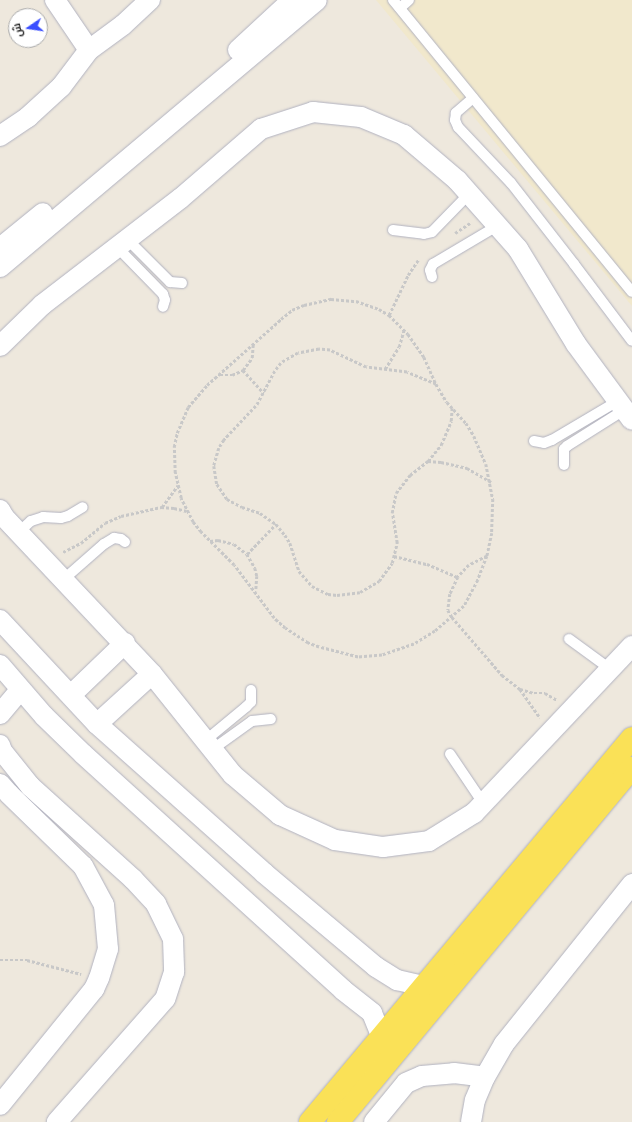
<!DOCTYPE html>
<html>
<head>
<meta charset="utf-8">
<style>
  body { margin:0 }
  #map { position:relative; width:632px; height:1122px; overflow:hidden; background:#eee8dd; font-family:"Titillium Web",Cairo,sans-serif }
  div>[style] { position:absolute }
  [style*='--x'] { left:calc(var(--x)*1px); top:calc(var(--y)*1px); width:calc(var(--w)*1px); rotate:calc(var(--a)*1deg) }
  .education>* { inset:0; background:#f1e8cc }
  .path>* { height:2.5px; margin-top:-1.25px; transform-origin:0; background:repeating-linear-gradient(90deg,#c8c8c8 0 3px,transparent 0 5px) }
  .roads { filter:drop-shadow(0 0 1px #b1b2c0) drop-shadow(0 0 1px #b1b2c0) }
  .lane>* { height:10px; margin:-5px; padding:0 5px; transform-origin:5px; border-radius:5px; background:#fff }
  .street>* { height:20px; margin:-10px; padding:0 10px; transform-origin:10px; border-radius:10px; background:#fff }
  .primary>* { height:22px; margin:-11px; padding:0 11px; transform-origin:11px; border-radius:11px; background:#fae157 }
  span { translate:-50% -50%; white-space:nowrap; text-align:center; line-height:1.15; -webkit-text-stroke:3px #fff; paint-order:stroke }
  .north { position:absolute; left:8px; top:8px; width:40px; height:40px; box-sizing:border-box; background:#fff; border:1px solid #ababab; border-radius:50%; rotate:257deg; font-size:11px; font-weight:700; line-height:16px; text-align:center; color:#2c2c2c }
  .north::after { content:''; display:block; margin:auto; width:14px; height:18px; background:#3a4eff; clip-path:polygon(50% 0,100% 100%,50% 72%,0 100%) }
</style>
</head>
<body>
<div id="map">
  <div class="education">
    <i style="clip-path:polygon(376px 0,632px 0,632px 306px)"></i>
  </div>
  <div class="path">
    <i style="--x:455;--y:233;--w:18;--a:-34"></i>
    <i style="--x:331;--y:299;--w:25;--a:5"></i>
    <i style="--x:356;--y:301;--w:24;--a:19"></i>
    <i style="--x:379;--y:309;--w:12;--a:31"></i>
    <i style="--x:389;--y:315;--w:27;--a:45"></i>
    <i style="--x:408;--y:334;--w:28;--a:55"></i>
    <i style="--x:424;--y:357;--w:30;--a:66"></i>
    <i style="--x:436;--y:384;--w:21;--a:59"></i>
    <i style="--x:447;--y:402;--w:28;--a:48"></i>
    <i style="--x:466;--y:423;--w:15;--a:58"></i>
    <i style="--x:474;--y:436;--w:30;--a:67"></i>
    <i style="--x:486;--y:464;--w:36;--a:79"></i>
    <i style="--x:493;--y:499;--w:34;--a:92"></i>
    <i style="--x:492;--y:533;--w:24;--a:102"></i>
    <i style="--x:487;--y:556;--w:26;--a:111"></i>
    <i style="--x:478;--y:580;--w:30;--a:118"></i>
    <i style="--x:464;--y:606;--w:38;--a:139"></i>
    <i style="--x:435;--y:631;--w:25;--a:148"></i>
    <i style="--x:414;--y:644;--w:34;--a:161"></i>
    <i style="--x:382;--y:655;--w:24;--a:175"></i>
    <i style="--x:358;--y:657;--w:40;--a:-165.6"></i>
    <i style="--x:319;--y:647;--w:12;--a:-160"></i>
    <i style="--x:308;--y:643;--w:27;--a:-147"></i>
    <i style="--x:285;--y:628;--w:15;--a:-138"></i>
    <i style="--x:274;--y:618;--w:66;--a:-127"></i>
    <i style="--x:234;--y:565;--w:47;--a:-135"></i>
    <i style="--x:201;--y:532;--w:13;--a:-129"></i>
    <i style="--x:193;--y:522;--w:27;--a:-117"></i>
    <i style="--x:181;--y:498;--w:26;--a:-103"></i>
    <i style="--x:175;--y:473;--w:26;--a:-92"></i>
    <i style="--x:174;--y:447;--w:14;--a:-78"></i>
    <i style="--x:177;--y:433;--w:28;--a:-67"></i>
    <i style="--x:188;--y:407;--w:29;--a:-49"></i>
    <i style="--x:207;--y:385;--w:99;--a:-41.7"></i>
    <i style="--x:281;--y:319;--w:14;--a:-39"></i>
    <i style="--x:292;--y:310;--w:13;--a:-23"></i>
    <i style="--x:304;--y:305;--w:28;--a:-13"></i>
    <i style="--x:389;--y:315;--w:44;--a:-64.6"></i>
    <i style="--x:408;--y:275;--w:18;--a:-56"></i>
    <i style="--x:385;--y:369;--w:26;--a:-58"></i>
    <i style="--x:399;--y:347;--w:19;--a:-74"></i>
    <i style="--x:243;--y:370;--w:31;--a:48"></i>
    <i style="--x:220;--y:375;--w:12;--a:0"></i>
    <i style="--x:232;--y:375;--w:12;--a:-24"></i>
    <i style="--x:243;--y:370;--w:15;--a:-53"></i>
    <i style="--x:252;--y:358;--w:14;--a:-86"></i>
    <i style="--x:436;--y:384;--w:31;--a:-158"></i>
    <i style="--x:407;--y:372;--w:41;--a:-173"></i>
    <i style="--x:366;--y:367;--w:40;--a:-155"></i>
    <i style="--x:330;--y:350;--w:11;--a:-175"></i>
    <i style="--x:319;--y:349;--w:21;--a:169"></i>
    <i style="--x:298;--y:353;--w:20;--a:150"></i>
    <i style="--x:281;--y:363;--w:10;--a:127"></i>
    <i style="--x:275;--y:371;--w:40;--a:118"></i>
    <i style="--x:256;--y:406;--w:47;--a:133.3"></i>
    <i style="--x:224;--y:440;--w:9;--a:122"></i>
    <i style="--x:219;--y:448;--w:19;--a:106"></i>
    <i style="--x:214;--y:466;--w:18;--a:81"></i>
    <i style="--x:217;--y:484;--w:18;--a:56"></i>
    <i style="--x:227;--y:499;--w:17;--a:28"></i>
    <i style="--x:242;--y:507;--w:19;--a:18"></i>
    <i style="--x:260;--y:513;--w:19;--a:35"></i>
    <i style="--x:276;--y:524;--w:14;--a:51"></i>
    <i style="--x:285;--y:535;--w:9;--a:58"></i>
    <i style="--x:290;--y:543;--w:29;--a:72"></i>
    <i style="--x:299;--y:571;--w:20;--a:49"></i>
    <i style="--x:312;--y:586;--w:18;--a:27"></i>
    <i style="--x:328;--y:594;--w:9;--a:6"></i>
    <i style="--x:337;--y:595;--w:23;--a:-7"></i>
    <i style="--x:360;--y:592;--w:22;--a:-30"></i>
    <i style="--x:379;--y:581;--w:22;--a:-54"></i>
    <i style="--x:392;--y:563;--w:21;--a:-76"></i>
    <i style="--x:397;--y:543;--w:30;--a:-99"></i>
    <i style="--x:392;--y:513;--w:20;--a:-79"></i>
    <i style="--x:396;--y:493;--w:23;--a:-52"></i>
    <i style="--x:410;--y:475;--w:23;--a:-38"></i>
    <i style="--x:428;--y:461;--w:21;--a:-51"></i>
    <i style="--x:441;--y:445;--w:26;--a:-67"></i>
    <i style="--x:451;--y:421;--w:13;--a:-86"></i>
    <i style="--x:428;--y:461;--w:13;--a:4"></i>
    <i style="--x:441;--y:462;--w:27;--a:13"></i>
    <i style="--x:467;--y:468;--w:28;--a:30"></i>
    <i style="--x:162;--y:507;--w:27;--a:-54"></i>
    <i style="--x:210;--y:541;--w:8;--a:-7"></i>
    <i style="--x:218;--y:540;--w:16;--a:14"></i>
    <i style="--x:234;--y:544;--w:16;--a:38"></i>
    <i style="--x:247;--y:554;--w:16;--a:60"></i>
    <i style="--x:255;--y:568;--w:8;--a:76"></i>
    <i style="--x:257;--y:576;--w:15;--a:94"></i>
    <i style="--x:63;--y:552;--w:20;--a:-27"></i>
    <i style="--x:81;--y:543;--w:31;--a:-40"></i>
    <i style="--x:105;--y:523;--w:17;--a:-24"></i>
    <i style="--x:121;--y:516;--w:41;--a:-12.7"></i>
    <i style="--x:161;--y:507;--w:13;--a:4"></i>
    <i style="--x:174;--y:508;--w:13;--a:13"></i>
    <i style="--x:247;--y:554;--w:42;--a:-46"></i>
    <i style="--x:394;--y:556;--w:34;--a:14"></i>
    <i style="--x:427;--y:564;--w:34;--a:23"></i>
    <i style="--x:487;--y:556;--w:20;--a:153"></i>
    <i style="--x:469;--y:565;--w:16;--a:133"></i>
    <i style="--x:458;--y:577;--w:19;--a:115"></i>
    <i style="--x:450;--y:594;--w:16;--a:97"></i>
    <i style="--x:448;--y:610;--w:8;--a:60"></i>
    <i style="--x:452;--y:617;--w:77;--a:49.2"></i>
    <i style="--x:502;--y:675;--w:23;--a:38"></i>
    <i style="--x:520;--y:689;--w:35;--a:55"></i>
    <i style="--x:520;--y:689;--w:15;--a:16"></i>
    <i style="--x:534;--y:693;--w:11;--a:0"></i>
    <i style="--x:545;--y:693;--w:14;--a:30"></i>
    <i style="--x:0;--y:960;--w:27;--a:0"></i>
    <i style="--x:27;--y:960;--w:56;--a:14.5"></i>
  </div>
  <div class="roads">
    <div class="lane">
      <i style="--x:393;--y:0;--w:377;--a:50.7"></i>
      <i style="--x:400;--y:8;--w:12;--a:-42"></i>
      <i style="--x:473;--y:98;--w:23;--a:139"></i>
      <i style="--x:456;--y:113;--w:7;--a:98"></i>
      <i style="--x:455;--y:120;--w:8;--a:67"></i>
      <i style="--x:458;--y:127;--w:77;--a:46.6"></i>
      <i style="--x:511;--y:183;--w:103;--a:52.1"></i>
      <i style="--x:574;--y:264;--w:96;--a:53"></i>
      <i style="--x:393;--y:230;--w:31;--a:7"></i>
      <i style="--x:424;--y:234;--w:8;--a:-14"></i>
      <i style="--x:432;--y:232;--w:53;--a:-45.8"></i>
      <i style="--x:127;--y:239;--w:61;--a:45"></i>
      <i style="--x:170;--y:282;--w:12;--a:5"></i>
      <i style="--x:117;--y:247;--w:66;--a:45.6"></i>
      <i style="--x:163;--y:294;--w:6;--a:72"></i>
      <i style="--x:165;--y:300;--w:7;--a:106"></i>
      <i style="--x:432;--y:277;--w:7;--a:-106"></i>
      <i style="--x:430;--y:270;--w:7;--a:-63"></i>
      <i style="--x:433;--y:264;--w:74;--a:-30.7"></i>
      <i style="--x:534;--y:441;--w:10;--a:11"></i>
      <i style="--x:544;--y:443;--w:9;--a:-21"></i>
      <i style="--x:552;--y:440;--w:77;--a:-30.6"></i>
      <i style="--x:564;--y:465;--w:16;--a:-90"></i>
      <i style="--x:564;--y:449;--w:4;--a:-45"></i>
      <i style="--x:567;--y:446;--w:67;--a:-32.3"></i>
      <i style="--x:19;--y:532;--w:16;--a:-43"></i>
      <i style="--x:31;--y:521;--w:13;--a:-18"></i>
      <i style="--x:43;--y:517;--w:18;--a:3"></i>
      <i style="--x:61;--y:518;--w:7;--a:-16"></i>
      <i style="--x:68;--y:516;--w:17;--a:-31"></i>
      <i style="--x:64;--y:579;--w:53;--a:-41.2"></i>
      <i style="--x:104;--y:544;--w:12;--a:-31"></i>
      <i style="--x:114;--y:538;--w:7;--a:8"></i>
      <i style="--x:121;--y:539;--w:5;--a:37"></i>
      <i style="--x:569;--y:639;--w:51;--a:36.2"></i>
      <i style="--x:206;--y:740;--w:52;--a:-39.5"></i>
      <i style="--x:246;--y:707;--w:7;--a:-45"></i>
      <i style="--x:251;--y:702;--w:12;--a:-90"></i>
      <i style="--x:213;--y:749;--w:48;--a:-35.7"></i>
      <i style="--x:252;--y:721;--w:19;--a:-6"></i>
      <i style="--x:450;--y:754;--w:59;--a:56"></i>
    </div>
    <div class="street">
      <i style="--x:55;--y:0;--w:60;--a:55.8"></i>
      <i style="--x:238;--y:50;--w:74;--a:-42.8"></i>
      <i style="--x:0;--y:136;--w:34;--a:-34"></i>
      <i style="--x:28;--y:117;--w:45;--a:-42.3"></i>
      <i style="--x:61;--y:87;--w:46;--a:-52.9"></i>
      <i style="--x:89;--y:50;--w:42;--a:-36.3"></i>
      <i style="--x:123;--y:25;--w:37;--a:-43"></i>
      <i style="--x:0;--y:248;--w:55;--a:-39.1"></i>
      <i style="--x:0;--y:267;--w:414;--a:-40.1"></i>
      <i style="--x:0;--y:346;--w:59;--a:-44.3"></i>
      <i style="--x:42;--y:305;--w:175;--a:-37.6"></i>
      <i style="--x:181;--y:198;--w:106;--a:-40.8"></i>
      <i style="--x:261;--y:129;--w:55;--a:-18.1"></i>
      <i style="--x:313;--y:112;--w:48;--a:5.9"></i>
      <i style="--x:361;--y:117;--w:47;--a:22.7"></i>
      <i style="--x:404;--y:135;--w:70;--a:40.3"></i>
      <i style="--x:457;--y:180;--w:92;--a:48.5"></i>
      <i style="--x:518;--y:249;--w:111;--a:58.6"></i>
      <i style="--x:576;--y:344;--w:94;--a:53.6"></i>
      <i style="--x:0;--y:510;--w:8;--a:60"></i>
      <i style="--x:4;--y:517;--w:216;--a:46.7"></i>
      <i style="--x:152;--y:674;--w:129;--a:51.3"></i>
      <i style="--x:233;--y:775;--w:62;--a:40.4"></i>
      <i style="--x:280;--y:815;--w:60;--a:24.4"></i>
      <i style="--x:335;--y:840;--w:49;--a:8.3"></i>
      <i style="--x:383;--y:847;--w:46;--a:-7.4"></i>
      <i style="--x:429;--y:841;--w:53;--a:-31.9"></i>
      <i style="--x:474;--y:813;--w:230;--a:-46.6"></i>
      <i style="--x:0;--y:620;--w:142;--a:47"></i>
      <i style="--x:97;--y:724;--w:224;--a:41.7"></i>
      <i style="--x:264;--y:873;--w:146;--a:40"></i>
      <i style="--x:376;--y:967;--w:25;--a:32"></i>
      <i style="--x:397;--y:980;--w:28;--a:13"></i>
      <i style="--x:0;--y:665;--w:67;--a:49.2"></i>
      <i style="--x:44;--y:716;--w:54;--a:44.3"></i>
      <i style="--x:83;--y:754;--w:351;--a:42.2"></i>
      <i style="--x:343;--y:990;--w:37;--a:38"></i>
      <i style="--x:372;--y:1013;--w:27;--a:68"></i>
      <i style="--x:71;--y:695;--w:75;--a:-43.9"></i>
      <i style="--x:0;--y:714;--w:31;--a:-50"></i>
      <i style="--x:97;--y:724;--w:74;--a:-42.3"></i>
      <i style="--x:0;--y:745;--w:6;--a:72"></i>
      <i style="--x:2;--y:751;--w:45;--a:51.3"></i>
      <i style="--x:30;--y:786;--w:139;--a:42.1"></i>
      <i style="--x:133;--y:879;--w:34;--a:47"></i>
      <i style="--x:156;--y:904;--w:39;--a:64"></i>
      <i style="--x:173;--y:939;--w:33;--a:88"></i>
      <i style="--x:174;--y:972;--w:28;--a:108"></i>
      <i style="--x:165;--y:999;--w:164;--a:131.3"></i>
      <i style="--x:0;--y:784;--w:13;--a:48"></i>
      <i style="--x:9;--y:794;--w:103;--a:44.2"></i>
      <i style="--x:83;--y:866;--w:44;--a:61.7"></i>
      <i style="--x:104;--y:905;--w:44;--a:84.8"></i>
      <i style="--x:108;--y:949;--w:30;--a:107"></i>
      <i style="--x:99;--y:978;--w:12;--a:114"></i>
      <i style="--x:94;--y:989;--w:149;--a:129"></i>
      <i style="--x:374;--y:1122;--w:50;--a:-50.6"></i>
      <i style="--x:406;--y:1083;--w:17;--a:-24"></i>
      <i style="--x:422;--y:1076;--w:32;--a:-5"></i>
      <i style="--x:454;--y:1073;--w:31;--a:7"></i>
      <i style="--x:471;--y:1122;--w:22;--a:-80"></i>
      <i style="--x:475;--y:1100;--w:25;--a:-67"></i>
      <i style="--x:485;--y:1077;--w:38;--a:-60"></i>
      <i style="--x:504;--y:1044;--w:205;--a:-51.3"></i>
    </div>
    <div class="primary">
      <i style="--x:310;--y:1122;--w:501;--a:-50.02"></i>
      <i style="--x:338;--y:1122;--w:460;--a:-50.3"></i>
    </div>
  </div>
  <div class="north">ش</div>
</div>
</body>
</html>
